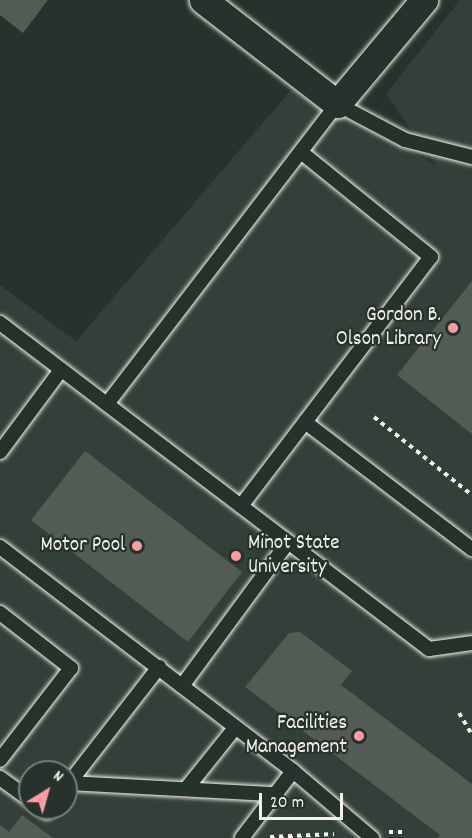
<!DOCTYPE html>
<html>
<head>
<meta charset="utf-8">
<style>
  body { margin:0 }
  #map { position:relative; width:472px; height:838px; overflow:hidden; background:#26332d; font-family:Dekko,sans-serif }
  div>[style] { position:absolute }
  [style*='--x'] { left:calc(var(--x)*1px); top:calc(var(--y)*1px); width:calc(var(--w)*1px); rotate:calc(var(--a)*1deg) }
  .built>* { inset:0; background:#333f39 }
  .building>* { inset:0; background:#525c55 }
  .path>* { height:4px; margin-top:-2px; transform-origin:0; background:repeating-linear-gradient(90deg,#f4f1e8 0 4.5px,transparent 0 9px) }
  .roads { filter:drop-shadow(0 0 2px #f4f1e8) drop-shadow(0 0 2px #f4f1e8) }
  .service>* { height:14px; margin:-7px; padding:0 7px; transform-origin:7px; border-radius:7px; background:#26332d }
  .minor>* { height:27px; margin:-13.5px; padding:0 13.5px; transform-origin:13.5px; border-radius:13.5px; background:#26332d }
  .dots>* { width:16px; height:16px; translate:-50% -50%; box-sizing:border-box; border:3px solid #26332d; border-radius:50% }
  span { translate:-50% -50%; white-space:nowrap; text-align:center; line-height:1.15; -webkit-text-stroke:4.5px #26332d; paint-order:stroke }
  .poi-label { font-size:21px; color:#f4f1e8 }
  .right { translate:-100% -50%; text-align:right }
  .left { translate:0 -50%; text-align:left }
  .north { position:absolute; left:18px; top:760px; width:60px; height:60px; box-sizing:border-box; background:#26332d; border:2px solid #787f78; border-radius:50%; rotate:37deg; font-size:16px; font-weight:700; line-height:24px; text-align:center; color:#f4f1e8 }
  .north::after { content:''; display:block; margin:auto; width:21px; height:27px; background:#ff9aa2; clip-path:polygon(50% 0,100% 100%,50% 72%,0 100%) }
  .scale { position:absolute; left:259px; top:793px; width:84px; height:27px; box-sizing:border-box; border:3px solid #f4f1e8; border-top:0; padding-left:8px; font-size:18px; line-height:21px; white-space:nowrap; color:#f4f1e8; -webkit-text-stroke:4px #26332d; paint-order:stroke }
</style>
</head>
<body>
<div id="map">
  <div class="built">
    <i style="clip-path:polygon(evenodd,460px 0,472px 0,472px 838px,0 838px,0 285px,76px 341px,291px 90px,436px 165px,386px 94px,460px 0,30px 772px,66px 772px,66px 808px,30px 808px,30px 772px)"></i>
  </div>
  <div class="building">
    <i style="clip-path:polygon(0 0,48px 0,23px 33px,0 15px)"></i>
    <i style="clip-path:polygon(472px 281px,472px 434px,397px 375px)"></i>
    <i style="clip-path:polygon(85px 451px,242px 572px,188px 642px,31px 520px)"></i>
    <i style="clip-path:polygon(300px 632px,352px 671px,341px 685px,472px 784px,472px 838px,438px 838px,440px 835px,245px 687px,289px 633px)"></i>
    <i style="clip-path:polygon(22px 815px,53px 838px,0 838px,0 825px,9px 832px)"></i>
  </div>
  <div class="path">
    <i style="--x:374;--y:417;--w:125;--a:38.5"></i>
    <i style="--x:459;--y:713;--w:26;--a:59"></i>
    <i style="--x:389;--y:832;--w:17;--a:0"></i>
    <i style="--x:270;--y:837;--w:64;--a:-2.7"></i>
  </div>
  <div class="roads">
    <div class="service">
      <i style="--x:0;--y:323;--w:539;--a:37.23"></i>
      <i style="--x:429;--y:649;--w:43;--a:-7.9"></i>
      <i style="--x:107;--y:404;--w:378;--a:-52.5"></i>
      <i style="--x:337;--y:104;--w:77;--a:27.9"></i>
      <i style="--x:405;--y:140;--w:69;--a:14.2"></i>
      <i style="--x:305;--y:422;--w:210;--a:37.3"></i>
      <i style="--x:0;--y:452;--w:102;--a:-53.4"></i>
      <i style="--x:241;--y:506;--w:313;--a:-52.7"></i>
      <i style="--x:431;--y:257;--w:167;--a:-141.1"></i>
      <i style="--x:0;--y:547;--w:369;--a:37.4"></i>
      <i style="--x:293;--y:771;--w:84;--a:127.3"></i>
      <i style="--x:0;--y:613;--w:90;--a:37.8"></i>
      <i style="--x:71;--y:668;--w:116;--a:127.7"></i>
      <i style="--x:182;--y:686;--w:179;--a:-53.6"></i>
      <i style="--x:293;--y:771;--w:104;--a:40.3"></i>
      <i style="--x:0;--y:778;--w:37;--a:36"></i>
      <i style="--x:69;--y:783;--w:206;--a:3.1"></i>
      <i style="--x:66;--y:787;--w:152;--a:-52.2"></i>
      <i style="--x:186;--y:789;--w:78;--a:-51.2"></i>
      <i style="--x:42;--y:808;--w:6;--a:39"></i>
      <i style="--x:47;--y:812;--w:5;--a:-53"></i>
    </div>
    <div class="minor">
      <i style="--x:203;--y:0;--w:170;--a:37.8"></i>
      <i style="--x:337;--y:104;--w:136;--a:-50.1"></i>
    </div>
  </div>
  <div class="dots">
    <i style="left:453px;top:328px;background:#ff9aa2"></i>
    <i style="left:137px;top:546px;background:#ff9aa2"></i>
    <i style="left:236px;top:556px;background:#ff9aa2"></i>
    <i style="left:359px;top:736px;background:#ff9aa2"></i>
  </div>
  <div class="poi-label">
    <span class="right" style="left:441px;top:328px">Gordon B.<br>Olson Library</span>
    <span class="left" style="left:248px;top:556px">Minot State<br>University</span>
    <span class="right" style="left:125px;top:546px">Motor Pool</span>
    <span class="right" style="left:347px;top:736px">Facilities<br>Management</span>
  </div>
  <div class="north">N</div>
  <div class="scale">20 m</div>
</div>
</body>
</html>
